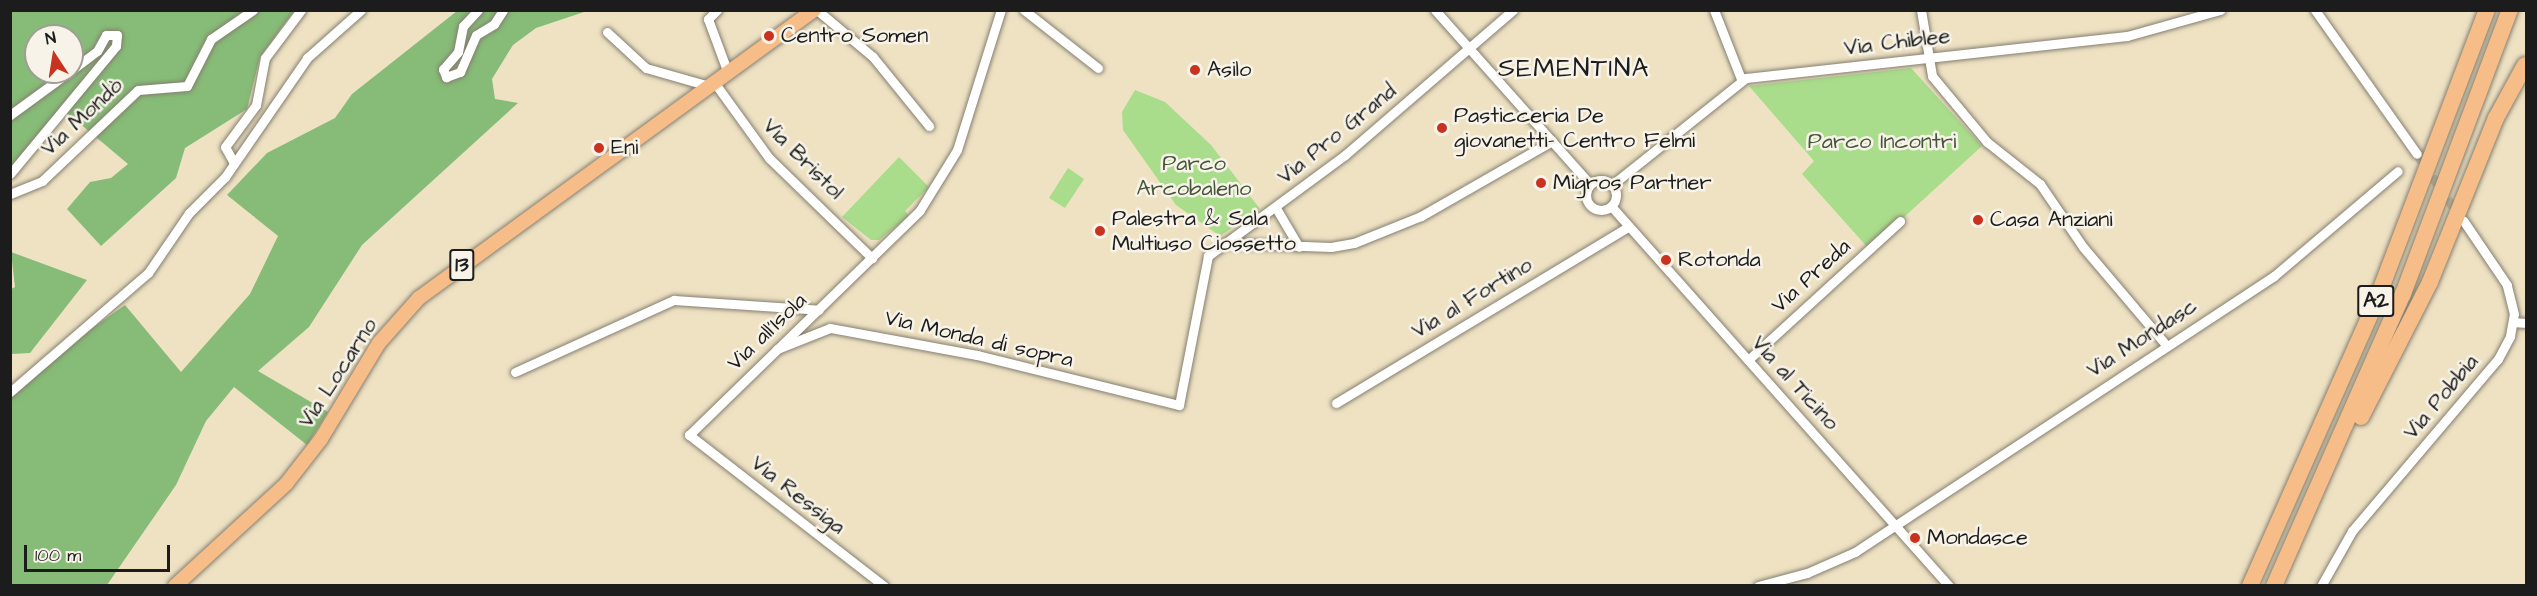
<!DOCTYPE html>
<html>
<head>
<meta charset="utf-8">
<style>
  body { margin:0 }
  #map { position:relative; width:2537px; height:596px; overflow:hidden; background:#eee2c3; font-family:"Architects Daughter",sans-serif }
  div>[style] { position:absolute }
  [style*='--x'] { left:calc(var(--x)*1px); top:calc(var(--y)*1px); width:calc(var(--w)*1px); rotate:calc(var(--a)*1deg) }
  .green>* { inset:0; background:#a9dc8b }
  .forest>* { inset:0; background:#86bc77 }
  .minor-tunnel>* { height:9px; margin-top:-4.5px; transform-origin:0; background:repeating-linear-gradient(90deg,#c4baa2 0 9px,transparent 0 13.5px) }
  .roads { filter:drop-shadow(0 0 2px #857f70) drop-shadow(0 0 2px #857f70) }
  .minor>* { height:9px; margin:-4.5px; padding:0 4.5px; transform-origin:4.5px; border-radius:4.5px; background:#fff }
  .minor>.ring { margin:-4.5px; padding:0; box-sizing:content-box; background:none; border:9px solid #fff; border-radius:50% }
  .primary>* { height:14px; margin:-7px; padding:0 7px; transform-origin:7px; border-radius:7px; background:#f7bd88 }
  .motorway>* { height:16px; margin:-8px; padding:0 8px; transform-origin:8px; border-radius:8px; background:#f7bd88 }
  .dots>* { width:16px; height:16px; translate:-50% -50%; box-sizing:border-box; border:3px solid #f7f3e8; border-radius:50% }
  span { translate:-50% -50%; white-space:nowrap; text-align:center; line-height:1.15; -webkit-text-stroke:5px #f7f3e8; paint-order:stroke }
  .shield-label span { padding:2px 4px; background:#f7f3e8; border:2px solid; border-radius:4px; -webkit-text-stroke-width:0 }
  .shield-label { font-size:21px; color:#1c1c1c; font-weight:700 }
  .poi-label { font-size:22px; color:#1c1c1c }
  .left { translate:0 -50%; text-align:left }
  .street-label { font-size:22px; color:#1c1c1c }
  .park-label { font-size:22px; color:#46563d }
  .quarter-label { font-size:26px; color:#1c1c1c; letter-spacing:1.5px }
  .frame { position:absolute; inset:0; border:12px solid #1c1c1c; pointer-events:none }
  .north { position:absolute; left:24px; top:24px; width:60px; height:60px; box-sizing:border-box; background:#f7f3e8; border:2px solid #9f9d96; border-radius:50%; rotate:348deg; font-size:16px; font-weight:700; line-height:24px; text-align:center; color:#1c1c1c }
  .north::after { content:''; display:block; margin:auto; width:21px; height:27px; background:#c8321e; clip-path:polygon(50% 0,100% 100%,50% 72%,0 100%) }
  .scale { position:absolute; left:24px; top:545px; width:146px; height:27px; box-sizing:border-box; border:3px solid #1c1c1c; border-top:0; padding-left:8px; font-size:18px; line-height:21px; white-space:nowrap; color:#1c1c1c; -webkit-text-stroke:4px #f7f3e8; paint-order:stroke }
</style>
</head>
<body>
<div id="map">
  <div class="green">
    <i style="clip-path:polygon(1911px 68px,1982px 146px,1869px 249px,1802px 174px,1814px 161px,1749px 86px)"></i>
    <i style="clip-path:polygon(1135px 90px,1165px 102px,1211px 145px,1260px 209px,1220px 236px,1176px 205px,1123px 130px,1122px 112px)"></i>
    <i style="clip-path:polygon(899px 157px,929px 187px,905px 211px,909px 216px,879px 240px,871px 240px,842px 217px)"></i>
    <i style="clip-path:polygon(1068px 168px,1084px 179px,1065px 208px,1049px 198px)"></i>
  </div>
  <div class="forest">
    <i style="clip-path:polygon(evenodd,11px 11px,294px 11px,260px 57px,247px 109px,185px 148px,176px 178px,101px 246px,67px 209px,90px 182px,111px 178px,128px 164px,66px 112px,11px 169px,11px 11px,36px 36px,72px 36px,72px 72px,36px 72px,36px 36px)"></i>
    <i style="clip-path:polygon(457px 11px,587px 11px,536px 28px,513px 45px,492px 79px,495px 99px,518px 103px,362px 245px,309px 327px,258px 371px,328px 412px,307px 445px,234px 387px,206px 421px,176px 485px,107px 585px,11px 586px,10px 387px,125px 305px,181px 372px,250px 294px,278px 236px,227px 195px,267px 153px,335px 118px,352px 94px)"></i>
    <i style="clip-path:polygon(11px 252px,87px 280px,30px 353px,11px 354px,11px 289px,15px 287px)"></i>
  </div>
  <div class="minor-tunnel">
    <i style="--x:2417;--y:154;--w:73;--a:55.7"></i>
  </div>
  <div class="roads">
    <div class="minor">
      <i style="--x:478;--y:10;--w:22;--a:133"></i>
      <i style="--x:463;--y:26;--w:26;--a:101"></i>
      <i style="--x:458;--y:52;--w:23;--a:131"></i>
      <i style="--x:443;--y:69;--w:9;--a:69"></i>
      <i style="--x:446;--y:77;--w:15;--a:-20"></i>
      <i style="--x:460;--y:72;--w:40;--a:-66.6"></i>
      <i style="--x:476;--y:35;--w:21;--a:-31"></i>
      <i style="--x:494;--y:24;--w:17;--a:-57"></i>
      <i style="--x:717;--y:10;--w:13;--a:135"></i>
      <i style="--x:708;--y:19;--w:58;--a:69.7"></i>
      <i style="--x:817;--y:10;--w:73;--a:40"></i>
      <i style="--x:873;--y:57;--w:89;--a:50.9"></i>
      <i style="--x:1024;--y:10;--w:94;--a:38.1"></i>
      <i style="--x:1435;--y:10;--w:233;--a:48.3"></i>
      <i style="--x:1714;--y:10;--w:74;--a:68.6"></i>
      <i style="--x:1921;--y:10;--w:67;--a:80.5"></i>
      <i style="--x:1932;--y:76;--w:86;--a:50.2"></i>
      <i style="--x:1987;--y:142;--w:68;--a:38.4"></i>
      <i style="--x:2040;--y:184;--w:76;--a:55.7"></i>
      <i style="--x:2083;--y:247;--w:128;--a:49.7"></i>
      <i style="--x:2315;--y:10;--w:176;--a:54.7"></i>
      <i style="--x:607;--y:32;--w:53;--a:42.7"></i>
      <i style="--x:646;--y:68;--w:66;--a:15.9"></i>
      <i style="--x:714;--y:82;--w:94;--a:54.1"></i>
      <i style="--x:769;--y:158;--w:144;--a:44.2"></i>
      <i style="--x:10;--y:115;--w:73;--a:-36.1"></i>
      <i style="--x:234;--y:163;--w:18;--a:-119"></i>
      <i style="--x:225;--y:147;--w:52;--a:-53.6"></i>
      <i style="--x:256;--y:105;--w:48;--a:-79.2"></i>
      <i style="--x:265;--y:58;--w:60;--a:-53.1"></i>
      <i style="--x:10;--y:174;--w:166;--a:-50.4"></i>
      <i style="--x:116;--y:46;--w:11;--a:-85"></i>
      <i style="--x:117;--y:35;--w:11;--a:180"></i>
      <i style="--x:106;--y:35;--w:18;--a:119"></i>
      <i style="--x:97;--y:51;--w:31;--a:143"></i>
      <i class="ring" style="left:1586px;top:180px;width:21px;height:21px"></i>
      <i style="--x:1613;--y:184;--w:170;--a:-38.6"></i>
      <i style="--x:1746;--y:78;--w:383;--a:-6.3"></i>
      <i style="--x:2127;--y:36;--w:97;--a:-15.6"></i>
      <i style="--x:10;--y:194;--w:35;--a:-22"></i>
      <i style="--x:42;--y:181;--w:132;--a:-43.5"></i>
      <i style="--x:138;--y:90;--w:49;--a:-4.7"></i>
      <i style="--x:187;--y:86;--w:53;--a:-62.9"></i>
      <i style="--x:211;--y:39;--w:51;--a:-34.6"></i>
      <i style="--x:1611;--y:206;--w:509;--a:48.35"></i>
      <i style="--x:1276;--y:208;--w:45;--a:59.5"></i>
      <i style="--x:1224;--y:243;--w:107;--a:2.1"></i>
      <i style="--x:1331;--y:247;--w:23;--a:-10"></i>
      <i style="--x:1354;--y:243;--w:72;--a:-21.9"></i>
      <i style="--x:1421;--y:216;--w:151;--a:-29.8"></i>
      <i style="--x:2513;--y:322;--w:13;--a:4"></i>
      <i style="--x:777;--y:349;--w:57;--a:-21.6"></i>
      <i style="--x:830;--y:328;--w:149;--a:10.4"></i>
      <i style="--x:977;--y:355;--w:208;--a:13.9"></i>
      <i style="--x:1179;--y:405;--w:152;--a:-79"></i>
      <i style="--x:1208;--y:256;--w:170;--a:-36.4"></i>
      <i style="--x:1345;--y:155;--w:222;--a:-40.8"></i>
      <i style="--x:1748;--y:360;--w:206;--a:-42.4"></i>
      <i style="--x:515;--y:372;--w:175;--a:-24.4"></i>
      <i style="--x:674;--y:300;--w:145;--a:3.9"></i>
      <i style="--x:10;--y:392;--w:182;--a:-40.8"></i>
      <i style="--x:148;--y:273;--w:73;--a:-55.7"></i>
      <i style="--x:189;--y:213;--w:51;--a:-45"></i>
      <i style="--x:225;--y:177;--w:145;--a:-55.4"></i>
      <i style="--x:307;--y:58;--w:72;--a:-41.6"></i>
      <i style="--x:1336;--y:403;--w:341;--a:-31.1"></i>
      <i style="--x:884;--y:586;--w:247;--a:-142.2"></i>
      <i style="--x:689;--y:435;--w:322;--a:-44.2"></i>
      <i style="--x:920;--y:210;--w:70;--a:-58.3"></i>
      <i style="--x:957;--y:150;--w:147;--a:-72.6"></i>
      <i style="--x:1758;--y:586;--w:51;--a:-14.9"></i>
      <i style="--x:1807;--y:573;--w:52;--a:-23.6"></i>
      <i style="--x:1855;--y:552;--w:502;--a:-33.37"></i>
      <i style="--x:2274;--y:276;--w:162;--a:-40.3"></i>
      <i style="--x:2321;--y:586;--w:63;--a:-60.6"></i>
      <i style="--x:2352;--y:531;--w:226;--a:-49.7"></i>
      <i style="--x:2498;--y:359;--w:26;--a:-62"></i>
      <i style="--x:2510;--y:336;--w:22;--a:-80"></i>
      <i style="--x:2514;--y:314;--w:30;--a:-104"></i>
      <i style="--x:2507;--y:285;--w:78;--a:-124.1"></i>
    </div>
    <div class="primary">
      <i style="--x:175;--y:586;--w:151;--a:-42.6"></i>
      <i style="--x:286;--y:484;--w:57;--a:-52.1"></i>
      <i style="--x:321;--y:439;--w:112;--a:-58.9"></i>
      <i style="--x:379;--y:343;--w:60;--a:-48.4"></i>
      <i style="--x:419;--y:298;--w:489;--a:-36.1"></i>
    </div>
    <div class="motorway">
      <i style="--x:2361;--y:417;--w:152;--a:-62.9"></i>
      <i style="--x:2430;--y:282;--w:177;--a:-68.1"></i>
      <i style="--x:2496;--y:118;--w:60;--a:-61.3"></i>
      <i style="--x:2250;--y:586;--w:314;--a:-66.1"></i>
      <i style="--x:2377;--y:299;--w:309;--a:-69.2"></i>
      <i style="--x:2274;--y:586;--w:319;--a:-66.2"></i>
      <i style="--x:2403;--y:294;--w:303;--a:-69.4"></i>
    </div>
  </div>
  <div class="dots">
    <i style="left:769px;top:36px;background:#c8321e"></i>
    <i style="left:1195px;top:70px;background:#c8321e"></i>
    <i style="left:1442px;top:128px;background:#c8321e"></i>
    <i style="left:599px;top:148px;background:#c8321e"></i>
    <i style="left:1541px;top:183px;background:#c8321e"></i>
    <i style="left:1978px;top:220px;background:#c8321e"></i>
    <i style="left:1100px;top:231px;background:#c8321e"></i>
    <i style="left:1666px;top:260px;background:#c8321e"></i>
    <i style="left:1915px;top:538px;background:#c8321e"></i>
  </div>
  <div class="shield-label">
    <span style="left:462px;top:265px">13</span>
    <span style="left:2376px;top:301px">A2</span>
  </div>
  <div class="poi-label">
    <span class="left" style="left:781px;top:36px">Centro Somen</span>
    <span class="left" style="left:1207px;top:70px">Asilo</span>
    <span class="left" style="left:1454px;top:128px">Pasticceria De<br>giovanetti- Centro Felmi</span>
    <span class="left" style="left:611px;top:148px">Eni</span>
    <span class="left" style="left:1553px;top:183px">Migros Partner</span>
    <span class="left" style="left:1112px;top:231px">Palestra &amp; Sala<br>Multiuso Ciossetto</span>
    <span class="left" style="left:1990px;top:220px">Casa Anziani</span>
    <span class="left" style="left:1678px;top:260px">Rotonda</span>
    <span class="left" style="left:1927px;top:538px">Mondasce</span>
  </div>
  <div class="street-label">
    <span style="left:1897px;top:42px;rotate:-7deg">Via Chiblee</span>
    <span style="left:82px;top:117px;rotate:-43deg">Via Mondò</span>
    <span style="left:1337px;top:134px;rotate:-39deg">Via Pro Grand</span>
    <span style="left:803px;top:159px;rotate:45deg">Via Bristol</span>
    <span style="left:1811px;top:276px;rotate:-42deg">Via Preda</span>
    <span style="left:1472px;top:298px;rotate:-31deg">Via al Fortino</span>
    <span style="left:767px;top:332px;rotate:-44deg">Via all'Isola</span>
    <span style="left:2142px;top:338px;rotate:-33deg">Via Mondasc</span>
    <span style="left:979px;top:339px;rotate:13deg">Via Monda di sopra</span>
    <span style="left:338px;top:373px;rotate:-57deg">Via Locarno</span>
    <span style="left:1795px;top:383px;rotate:48deg">Via al Ticino</span>
    <span style="left:2441px;top:397px;rotate:-50deg">Via Pobbia</span>
    <span style="left:798px;top:495px;rotate:38deg">Via Ressiga</span>
  </div>
  <div class="park-label">
    <span style="left:1882px;top:142px">Parco Incontri</span>
    <span style="left:1194px;top:176px">Parco<br>Arcobaleno</span>
  </div>
  <div class="quarter-label">
    <span style="left:1574px;top:69px">SEMENTINA</span>
  </div>
  <div class="frame"></div>
  <div class="north">N</div>
  <div class="scale">100 m</div>
</div>
</body>
</html>
